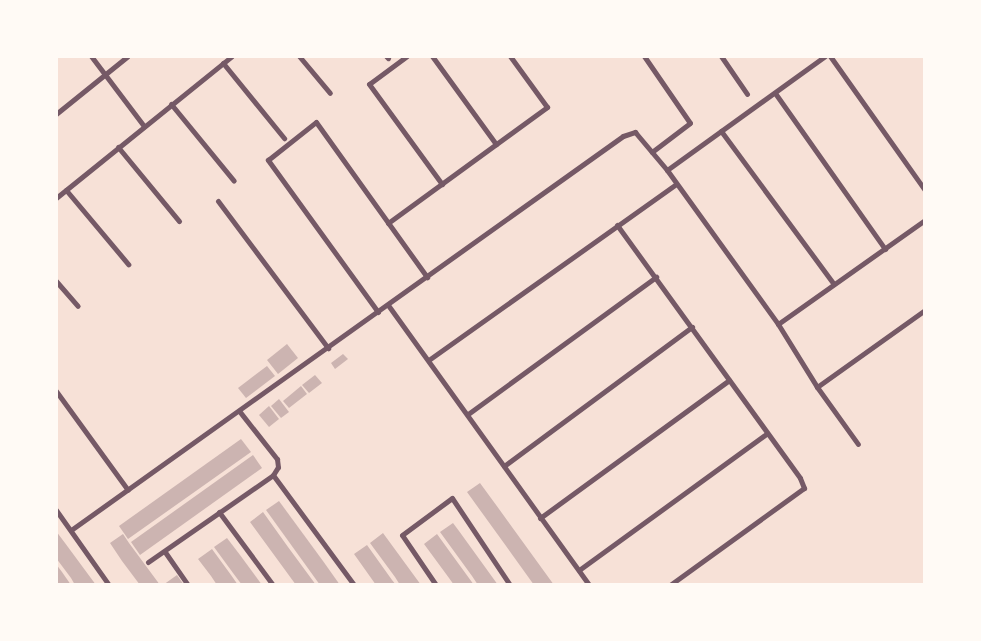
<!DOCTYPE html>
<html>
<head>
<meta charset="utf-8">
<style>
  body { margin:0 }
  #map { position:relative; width:981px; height:641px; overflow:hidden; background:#f7e1d7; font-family:"Public Sans",sans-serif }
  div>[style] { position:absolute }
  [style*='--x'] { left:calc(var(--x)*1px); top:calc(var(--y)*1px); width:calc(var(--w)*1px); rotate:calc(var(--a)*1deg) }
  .building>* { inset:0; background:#ccb4b1 }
  .minor>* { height:5px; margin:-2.5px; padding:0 2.5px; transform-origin:2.5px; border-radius:2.5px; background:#755966 }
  span { translate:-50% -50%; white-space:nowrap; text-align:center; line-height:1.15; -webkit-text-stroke:4px #fffaf5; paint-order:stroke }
  .frame { position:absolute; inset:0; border:58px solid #fffaf5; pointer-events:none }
</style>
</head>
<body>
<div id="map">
  <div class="building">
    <i style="clip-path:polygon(287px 344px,298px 358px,278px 374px,267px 360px)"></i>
    <i style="clip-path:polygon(343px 354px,348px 359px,335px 369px,331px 363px)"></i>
    <i style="clip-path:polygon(267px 366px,275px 376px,246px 398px,238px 388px)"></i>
    <i style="clip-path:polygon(315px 375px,322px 383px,309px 393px,302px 385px)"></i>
    <i style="clip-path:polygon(301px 386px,307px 394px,289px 408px,283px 401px)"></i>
    <i style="clip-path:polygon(279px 399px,289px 412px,281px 418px,271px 406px)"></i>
    <i style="clip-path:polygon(269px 406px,279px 419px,269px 427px,259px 415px)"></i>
    <i style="clip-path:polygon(241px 439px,251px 452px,128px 539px,119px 526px)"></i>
    <i style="clip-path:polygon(253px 455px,262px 468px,140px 555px,131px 542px)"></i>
    <i style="clip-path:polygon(480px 483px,499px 509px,554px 585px,534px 585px,511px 553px,467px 492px)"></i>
    <i style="clip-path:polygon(279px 501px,323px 561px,340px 585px,320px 585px,266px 510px)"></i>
    <i style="clip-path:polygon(263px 512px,288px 547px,316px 585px,296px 585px,250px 522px)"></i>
    <i style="clip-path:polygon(453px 523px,459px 531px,498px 585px,478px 585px,472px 576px,440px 532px)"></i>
    <i style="clip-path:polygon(56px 531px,65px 543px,96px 585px,75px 585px,71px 578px,56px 558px)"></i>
    <i style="clip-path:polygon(383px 533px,421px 585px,400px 585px,395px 577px,370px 543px)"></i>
    <i style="clip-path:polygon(123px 534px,129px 543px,160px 585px,140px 585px,122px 561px,110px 543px)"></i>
    <i style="clip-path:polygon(437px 534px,450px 552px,474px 585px,454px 585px,449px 578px,424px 544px)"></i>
    <i style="clip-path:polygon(227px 538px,240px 555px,262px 585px,242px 585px,233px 573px,214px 547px)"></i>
    <i style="clip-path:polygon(367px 545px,392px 580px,396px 585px,376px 585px,354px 554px)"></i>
    <i style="clip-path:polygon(212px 549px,231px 575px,238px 585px,217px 585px,211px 576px,198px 559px)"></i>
    <i style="clip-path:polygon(56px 564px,62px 572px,71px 585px,56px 585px)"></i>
    <i style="clip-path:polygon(177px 575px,184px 585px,163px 585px)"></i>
  </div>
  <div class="minor">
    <i style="--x:91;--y:56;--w:88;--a:52.9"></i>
    <i style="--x:299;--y:56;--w:48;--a:50"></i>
    <i style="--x:386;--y:56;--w:3;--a:45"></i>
    <i style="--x:407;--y:56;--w:47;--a:143.6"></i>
    <i style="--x:369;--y:84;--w:124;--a:53.9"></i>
    <i style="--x:432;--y:56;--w:109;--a:54"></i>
    <i style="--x:644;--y:56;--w:81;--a:55.5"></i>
    <i style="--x:690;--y:123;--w:48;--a:142.7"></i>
    <i style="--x:721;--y:56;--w:46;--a:55.6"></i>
    <i style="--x:830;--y:56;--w:164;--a:54.7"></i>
    <i style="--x:223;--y:63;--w:97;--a:50.9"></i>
    <i style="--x:775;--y:93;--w:191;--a:54.8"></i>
    <i style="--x:171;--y:104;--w:99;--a:50.7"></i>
    <i style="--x:56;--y:114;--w:92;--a:-38.9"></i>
    <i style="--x:721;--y:131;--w:190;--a:53.6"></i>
    <i style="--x:118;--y:147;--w:96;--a:50.5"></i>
    <i style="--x:667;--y:170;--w:195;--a:-35.8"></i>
    <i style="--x:66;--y:190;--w:97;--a:50"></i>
    <i style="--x:56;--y:198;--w:226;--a:-38.9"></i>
    <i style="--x:218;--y:201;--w:184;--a:53.2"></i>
    <i style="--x:388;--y:223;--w:197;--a:-36.1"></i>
    <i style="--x:547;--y:107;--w:63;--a:-126"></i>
    <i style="--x:617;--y:225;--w:312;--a:54.1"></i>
    <i style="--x:800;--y:478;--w:11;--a:68"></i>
    <i style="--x:804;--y:488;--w:165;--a:144.1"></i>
    <i style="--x:56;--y:281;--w:33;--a:49"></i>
    <i style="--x:388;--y:305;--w:345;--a:54.3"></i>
    <i style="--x:378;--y:312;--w:188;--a:-125.9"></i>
    <i style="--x:268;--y:160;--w:61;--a:-38.4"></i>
    <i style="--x:316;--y:122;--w:191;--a:54.4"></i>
    <i style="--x:778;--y:324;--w:180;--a:-35.3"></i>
    <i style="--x:430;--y:359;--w:302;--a:-35.4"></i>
    <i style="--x:817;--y:387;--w:70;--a:54.3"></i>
    <i style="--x:56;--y:391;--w:122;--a:54"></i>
    <i style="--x:468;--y:414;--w:233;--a:-36.1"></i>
    <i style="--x:504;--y:466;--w:234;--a:-36.5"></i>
    <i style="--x:273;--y:475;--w:137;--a:53.6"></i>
    <i style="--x:56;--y:510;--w:92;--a:54.8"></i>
    <i style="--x:219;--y:512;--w:91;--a:53.5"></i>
    <i style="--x:540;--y:518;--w:234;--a:-36.1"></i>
    <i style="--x:71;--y:530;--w:678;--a:-35.52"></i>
    <i style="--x:623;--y:136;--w:13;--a:-18"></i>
    <i style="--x:635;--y:132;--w:50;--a:49.9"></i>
    <i style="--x:667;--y:170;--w:190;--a:54.2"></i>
    <i style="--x:778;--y:324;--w:74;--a:58.2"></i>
    <i style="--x:817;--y:387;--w:133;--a:-35.5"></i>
    <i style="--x:165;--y:552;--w:40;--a:55.1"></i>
    <i style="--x:148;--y:562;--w:152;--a:-34.8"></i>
    <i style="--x:273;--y:475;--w:9;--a:-58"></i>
    <i style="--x:278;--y:467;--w:8;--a:-97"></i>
    <i style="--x:277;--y:459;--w:60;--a:-128.2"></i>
    <i style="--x:579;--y:570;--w:231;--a:-36"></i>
    <i style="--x:436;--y:585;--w:60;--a:-124.2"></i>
    <i style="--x:402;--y:535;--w:62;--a:-36.5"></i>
    <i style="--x:452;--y:498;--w:105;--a:56.3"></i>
  </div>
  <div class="frame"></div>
</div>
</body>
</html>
